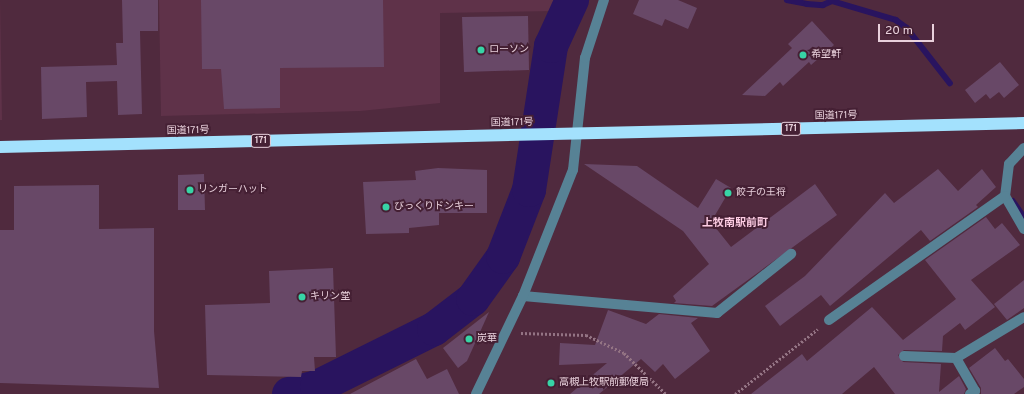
<!DOCTYPE html>
<html>
<head>
<meta charset="utf-8">
<style>
  body { margin:0 }
  #map { position:relative; width:1024px; height:394px; overflow:hidden; background:#502a3e; font-family:Overpass,"Noto Sans JP",sans-serif }
  div>[style] { position:absolute }
  [style*='--x'] { left:calc(var(--x)*1px); top:calc(var(--y)*1px); width:calc(var(--w)*1px); rotate:calc(var(--a)*1deg) }
  .built>* { inset:0; background:#5f3249 }
  .stream>* { height:5.5px; margin:-2.75px; padding:0 2.75px; transform-origin:2.75px; border-radius:2.75px; background:#29145f }
  .river>* { height:34px; margin:-17px; padding:0 17px; transform-origin:17px; border-radius:17px; background:#29145f }
  .building>* { inset:0; background:#684867 }
  .path>* { height:2.5px; margin-top:-1.25px; transform-origin:0; background:repeating-linear-gradient(90deg,#947484 0 2px,transparent 0 4px) }
  .minor>* { height:10px; margin:-5px; padding:0 5px; transform-origin:5px; border-radius:5px; background:#578295 }
  .highway>* { height:12px; margin:-6px; padding:0 6px; transform-origin:6px; border-radius:6px; background:#a3e1fd }
  .dots>* { width:11px; height:11px; translate:-50% -50%; box-sizing:border-box; border:2px solid #452034; border-radius:50% }
  span { translate:-50% -50%; white-space:nowrap; text-align:center; line-height:1.15; -webkit-text-stroke:4px #452034; paint-order:stroke }
  .shield-label span { padding:1px 3px; background:#452034; border:1px solid; border-radius:3px; -webkit-text-stroke-width:0 }
  .shield-label { font-size:9px; color:#e9d1dc; font-weight:700 }
  .poi-label { font-size:10px; color:#e9d1dc }
  .left { translate:0 -50%; text-align:left }
  .street-label { font-size:10px; color:#e9d1dc }
  .neighbourhood-label { font-size:11px; color:#fdcce3; font-weight:700 }
  .scale { position:absolute; left:878px; top:24px; width:56px; height:18px; box-sizing:border-box; border:2px solid #e9d1dc; border-top:0; padding-left:5px; font-size:12px; line-height:14px; white-space:nowrap; color:#e9d1dc; -webkit-text-stroke:3px #452034; paint-order:stroke }
</style>
</head>
<body>
<div id="map">
  <div class="built">
    <i style="clip-path:polygon(0 0,2px 120px,0 120px)"></i>
    <i style="clip-path:polygon(159px 0,559px 0,555px 11px,440px 13px,440px 103px,360px 111px,161px 116px)"></i>
  </div>
  <div class="stream">
    <i style="--x:787;--y:0;--w:20;--a:11"></i>
    <i style="--x:807;--y:4;--w:16;--a:4"></i>
    <i style="--x:823;--y:5;--w:10;--a:-24"></i>
    <i style="--x:832;--y:1;--w:67;--a:16.5"></i>
    <i style="--x:896;--y:20;--w:14;--a:36"></i>
    <i style="--x:907;--y:28;--w:70;--a:52"></i>
    <i style="--x:1013;--y:201;--w:19;--a:55"></i>
  </div>
  <div class="river">
    <i style="--x:289;--y:394;--w:29;--a:-14"></i>
    <i style="--x:317;--y:387;--w:131;--a:-26.4"></i>
    <i style="--x:434;--y:329;--w:49;--a:-37.6"></i>
    <i style="--x:473;--y:299;--w:52;--a:-54.5"></i>
    <i style="--x:503;--y:257;--w:72;--a:-68.8"></i>
    <i style="--x:529;--y:190;--w:146;--a:-81.3"></i>
    <i style="--x:551;--y:46;--w:51;--a:-65.5"></i>
  </div>
  <div class="building">
    <i style="clip-path:polygon(122px 0,158px 0,158px 31px,140px 31px,142px 114px,118px 115px,117px 81px,86px 82px,87px 117px,42px 119px,41px 67px,117px 65px,116px 43px,123px 43px)"></i>
    <i style="clip-path:polygon(201px 0,383px 0,384px 67px,280px 68px,280px 108px,224px 109px,221px 69px,202px 69px)"></i>
    <i style="clip-path:polygon(639px 0,678px 0,697px 8px,688px 29px,665px 19px,662px 26px,633px 14px)"></i>
    <i style="clip-path:polygon(528px 16px,529px 70px,464px 72px,462px 17px)"></i>
    <i style="clip-path:polygon(812px 21px,834px 45px,811px 65px,809px 62px,783px 86px,780px 82px,765px 96px,742px 95px,792px 48px,788px 44px)"></i>
    <i style="clip-path:polygon(1000px 62px,1019px 85px,1004px 98px,999px 92px,990px 99px,986px 94px,975px 103px,965px 90px)"></i>
    <i style="clip-path:polygon(584px 164px,637px 166px,698px 208px,716px 179px,731px 188px,711px 222px,731px 247px,815px 184px,837px 215px,712px 306px,674px 303px,676px 301px,673px 296px,709px 264px,683px 231px)"></i>
    <i style="clip-path:polygon(438px 168px,487px 170px,487px 213px,439px 213px,439px 225px,409px 228px,409px 233px,366px 234px,363px 182px,416px 180px,415px 171px)"></i>
    <i style="clip-path:polygon(938px 169px,958px 191px,982px 169px,996px 187px,976px 205px,978px 207px,930px 241px,921px 230px,830px 306px,821px 295px,780px 326px,765px 306px,805px 276px,885px 193px,894px 203px)"></i>
    <i style="clip-path:polygon(204px 174px,205px 210px,178px 210px,178px 175px)"></i>
    <i style="clip-path:polygon(99px 185px,99px 229px,154px 228px,154px 331px,159px 388px,0 383px,0 230px,14px 230px,14px 186px)"></i>
    <i style="clip-path:polygon(986px 217px,995px 229px,1002px 223px,1020px 245px,971px 280px,995px 307px,965px 330px,960px 323px,943px 336px,942px 351px,904px 350px,898px 355px,903px 362px,941px 364px,939px 392px,959px 376px,966px 389px,964px 394px,895px 394px,874px 367px,842px 394px,751px 394px,802px 354px,807px 361px,872px 307px,903px 340px,956px 299px,925px 260px)"></i>
    <i style="clip-path:polygon(333px 268px,336px 357px,314px 357px,315px 371px,302px 371px,301px 377px,207px 375px,205px 305px,270px 303px,269px 271px)"></i>
    <i style="clip-path:polygon(1024px 280px,1024px 308px,1007px 320px,994px 304px)"></i>
    <i style="clip-path:polygon(608px 310px,646px 324px,659px 314px,698px 318px,691px 323px,710px 351px,675px 379px,663px 364px,655px 372px,641px 359px,599px 394px,570px 394px,607px 363px,559px 365px,560px 343px,595px 345px)"></i>
    <i style="clip-path:polygon(489px 312px,467px 361px,458px 368px,443px 348px)"></i>
    <i style="clip-path:polygon(995px 348px,1005px 361px,1008px 359px,1024px 379px,1024px 387px,1014px 394px,981px 394px,981px 388px,969px 368px)"></i>
    <i style="clip-path:polygon(416px 359px,427px 379px,447px 369px,459px 394px,350px 394px)"></i>
  </div>
  <div class="path">
    <i style="--x:521;--y:333;--w:65;--a:1.8"></i>
    <i style="--x:586;--y:335;--w:42;--a:25.3"></i>
    <i style="--x:624;--y:353;--w:59;--a:44.3"></i>
    <i style="--x:735;--y:394;--w:105;--a:-38.1"></i>
  </div>
  <div class="minor">
    <i style="--x:1024;--y:148;--w:22;--a:133"></i>
    <i style="--x:1009;--y:164;--w:32;--a:97"></i>
    <i style="--x:1005;--y:196;--w:38;--a:60"></i>
    <i style="--x:523;--y:296;--w:195;--a:5"></i>
    <i style="--x:717;--y:313;--w:95;--a:-38.6"></i>
    <i style="--x:829;--y:320;--w:215;--a:-35.2"></i>
    <i style="--x:904;--y:356;--w:52;--a:2.2"></i>
    <i style="--x:476;--y:394;--w:109;--a:-64.4"></i>
    <i style="--x:523;--y:296;--w:136;--a:-68.4"></i>
    <i style="--x:573;--y:170;--w:113;--a:-83.9"></i>
    <i style="--x:585;--y:58;--w:61;--a:-71.9"></i>
    <i style="--x:970;--y:394;--w:6;--a:-31"></i>
    <i style="--x:975;--y:391;--w:38;--a:-120"></i>
    <i style="--x:956;--y:358;--w:79;--a:-31.1"></i>
  </div>
  <div class="highway">
    <i style="--x:0;--y:147;--w:1024;--a:-1.34"></i>
  </div>
  <div class="dots">
    <i style="left:481px;top:50px;background:#37d4a6"></i>
    <i style="left:803px;top:55px;background:#37d4a6"></i>
    <i style="left:190px;top:190px;background:#37d4a6"></i>
    <i style="left:728px;top:193px;background:#37d4a6"></i>
    <i style="left:386px;top:207px;background:#37d4a6"></i>
    <i style="left:302px;top:297px;background:#37d4a6"></i>
    <i style="left:469px;top:339px;background:#37d4a6"></i>
    <i style="left:551px;top:383px;background:#37d4a6"></i>
  </div>
  <div class="shield-label">
    <span style="left:791px;top:129px">171</span>
    <span style="left:261px;top:141px">171</span>
  </div>
  <div class="poi-label">
    <span class="left" style="left:489px;top:50px">ローソン</span>
    <span class="left" style="left:811px;top:55px">希望軒</span>
    <span class="left" style="left:198px;top:190px">リンガーハット</span>
    <span class="left" style="left:736px;top:193px">餃子の王将</span>
    <span class="left" style="left:394px;top:207px">びっくりドンキー</span>
    <span class="left" style="left:310px;top:297px">キリン堂</span>
    <span class="left" style="left:477px;top:339px">炭華</span>
    <span class="left" style="left:559px;top:383px">高槻上牧駅前郵便局</span>
  </div>
  <div class="street-label">
    <span style="left:836px;top:116px;rotate:-1deg">国道171号</span>
    <span style="left:512px;top:123px;rotate:-1deg">国道171号</span>
    <span style="left:188px;top:131px;rotate:-1deg">国道171号</span>
  </div>
  <div class="neighbourhood-label">
    <span style="left:735px;top:223px">上牧南駅前町</span>
  </div>
  <div class="scale">20 m</div>
</div>
</body>
</html>
